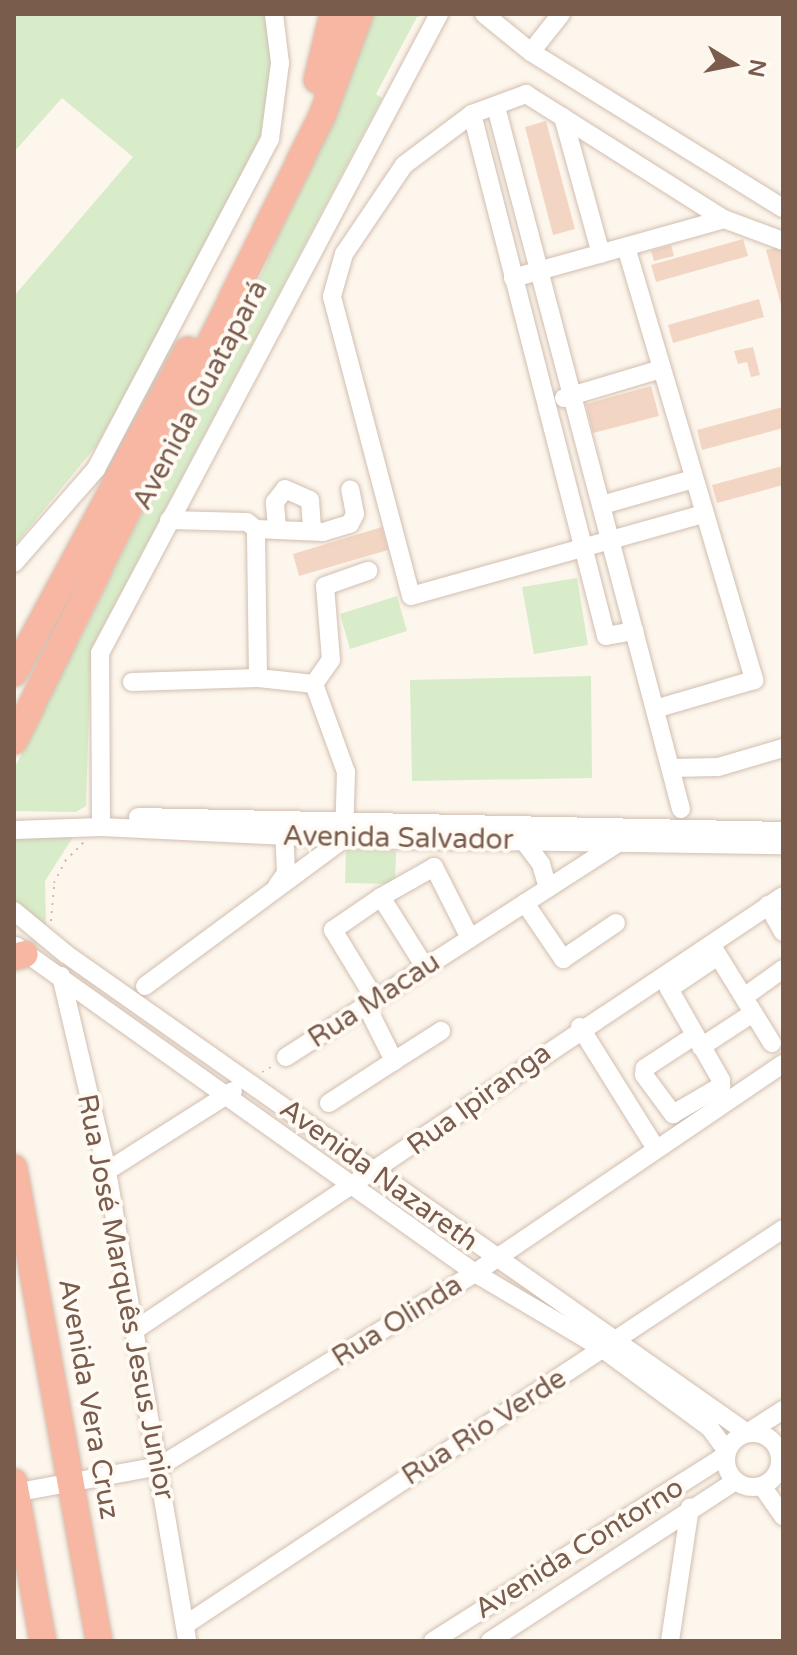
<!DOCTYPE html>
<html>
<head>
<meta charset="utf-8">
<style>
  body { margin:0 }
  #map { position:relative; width:797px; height:1655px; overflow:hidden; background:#fdf6ec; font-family:"Varela Round",sans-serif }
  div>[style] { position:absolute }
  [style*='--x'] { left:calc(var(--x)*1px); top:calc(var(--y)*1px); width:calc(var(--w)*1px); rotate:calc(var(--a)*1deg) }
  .green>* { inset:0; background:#d8ecc9 }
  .building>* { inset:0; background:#f3d5c3 }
  .path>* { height:2px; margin-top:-1px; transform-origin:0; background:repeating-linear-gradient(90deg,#d9b8a5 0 2px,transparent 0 8px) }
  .roads { filter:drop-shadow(0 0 2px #d1beb0) drop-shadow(0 0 2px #d1beb0) }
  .minor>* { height:18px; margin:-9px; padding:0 9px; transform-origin:9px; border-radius:9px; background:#fff }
  .minor>.ring { margin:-9px; padding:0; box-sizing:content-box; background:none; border:18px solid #fff; border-radius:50% }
  .highway>* { height:26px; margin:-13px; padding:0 13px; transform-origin:13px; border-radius:13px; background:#f7b7a3 }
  span { translate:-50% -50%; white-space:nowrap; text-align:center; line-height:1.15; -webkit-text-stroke:8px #fffaf3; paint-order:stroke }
  .street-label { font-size:28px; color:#7a5c4d }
  .frame { position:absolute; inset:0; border:16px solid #7a5c4d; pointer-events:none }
  .north { position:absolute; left:693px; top:24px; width:80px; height:80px; -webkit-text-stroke:6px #fffaf3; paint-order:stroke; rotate:100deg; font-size:22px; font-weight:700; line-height:32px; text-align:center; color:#7a5c4d }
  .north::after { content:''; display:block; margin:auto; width:28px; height:36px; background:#7a5c4d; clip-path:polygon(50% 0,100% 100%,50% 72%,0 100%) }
</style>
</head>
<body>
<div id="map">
  <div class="green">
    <i style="clip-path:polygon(14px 14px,264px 14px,271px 51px,271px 97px,262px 139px,225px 211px,97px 445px,14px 546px,14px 296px,133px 157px,62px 98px,14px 152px)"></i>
    <i style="clip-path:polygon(376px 14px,429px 14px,417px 17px,376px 94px,382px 98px,91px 649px,86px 806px,76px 812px,14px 811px,14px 769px,263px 271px,368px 21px)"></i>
    <i style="clip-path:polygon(577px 578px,588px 645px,534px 654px,522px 587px)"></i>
    <i style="clip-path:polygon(397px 596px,407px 631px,350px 649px,340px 614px)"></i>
    <i style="clip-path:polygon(591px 676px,592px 778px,412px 781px,410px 680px)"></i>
    <i style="clip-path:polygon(14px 837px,73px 837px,45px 881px,46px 929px,14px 907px)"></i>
    <i style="clip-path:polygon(346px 850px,396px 851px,395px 884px,345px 883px)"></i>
  </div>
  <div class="building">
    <i style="clip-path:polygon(546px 121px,575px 229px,553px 235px,525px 127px)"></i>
    <i style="clip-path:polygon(743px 239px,748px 256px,656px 282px,651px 265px)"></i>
    <i style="clip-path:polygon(671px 245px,674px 256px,654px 261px,651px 251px)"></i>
    <i style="clip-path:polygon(783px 246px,783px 308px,782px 308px,766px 250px)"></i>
    <i style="clip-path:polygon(759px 299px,764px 317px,673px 343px,668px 325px)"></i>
    <i style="clip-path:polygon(753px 347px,760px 375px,751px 377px,747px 362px,738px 364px,734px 351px)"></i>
    <i style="clip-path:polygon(651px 386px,659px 416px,593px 433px,586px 404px)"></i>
    <i style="clip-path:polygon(783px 407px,783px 428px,702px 450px,697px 430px)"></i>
    <i style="clip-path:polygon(783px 466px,783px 485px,717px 503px,712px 485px)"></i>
    <i style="clip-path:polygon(382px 527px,388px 550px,299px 576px,293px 554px)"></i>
  </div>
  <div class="path">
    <i style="--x:51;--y:921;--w:38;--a:-85"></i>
    <i style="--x:54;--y:883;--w:25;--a:-63"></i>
    <i style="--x:65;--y:861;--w:27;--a:-45"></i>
    <i style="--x:262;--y:1072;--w:14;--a:-30"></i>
  </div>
  <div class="roads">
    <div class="minor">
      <i style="--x:484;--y:14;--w:60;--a:39"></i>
      <i style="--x:531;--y:52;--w:296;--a:31.8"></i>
      <i style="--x:531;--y:52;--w:48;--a:-51.7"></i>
      <i style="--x:496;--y:107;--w:726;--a:75.24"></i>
      <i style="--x:472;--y:114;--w:539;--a:75.6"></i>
      <i style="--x:606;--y:636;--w:29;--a:-10"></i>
      <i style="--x:563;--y:117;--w:142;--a:74.5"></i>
      <i style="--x:626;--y:247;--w:452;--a:73.5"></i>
      <i style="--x:754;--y:680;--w:103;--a:163.7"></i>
      <i style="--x:513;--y:278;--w:219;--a:-15.6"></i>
      <i style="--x:564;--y:398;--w:101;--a:-16.6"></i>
      <i style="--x:602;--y:505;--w:95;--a:-15.9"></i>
      <i style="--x:703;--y:514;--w:303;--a:164.3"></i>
      <i style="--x:411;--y:596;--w:310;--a:-104.8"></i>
      <i style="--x:332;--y:296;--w:44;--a:-74.1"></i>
      <i style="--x:344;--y:254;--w:107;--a:-56"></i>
      <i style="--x:404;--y:165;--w:85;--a:-36.9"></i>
      <i style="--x:472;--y:114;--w:58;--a:-20.3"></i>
      <i style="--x:526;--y:94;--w:234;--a:32.3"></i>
      <i style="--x:724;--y:219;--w:63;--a:20.4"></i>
      <i style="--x:277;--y:527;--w:25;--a:-95"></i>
      <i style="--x:275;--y:502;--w:16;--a:-52"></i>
      <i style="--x:285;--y:489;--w:27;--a:24"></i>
      <i style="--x:310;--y:500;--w:31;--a:86"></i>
      <i style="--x:256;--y:529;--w:67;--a:2.6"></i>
      <i style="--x:323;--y:532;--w:28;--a:-17"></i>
      <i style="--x:350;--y:524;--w:11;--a:-63"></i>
      <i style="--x:355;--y:514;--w:25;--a:-101"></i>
      <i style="--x:14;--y:563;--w:125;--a:-48.9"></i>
      <i style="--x:96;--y:469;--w:373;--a:-62.2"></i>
      <i style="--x:270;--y:139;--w:77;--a:-82.5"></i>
      <i style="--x:280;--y:63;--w:49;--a:-97"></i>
      <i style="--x:132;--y:682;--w:126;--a:-1.8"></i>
      <i style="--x:258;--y:678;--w:149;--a:-90.8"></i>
      <i style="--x:256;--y:529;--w:11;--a:-142"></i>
      <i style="--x:247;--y:522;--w:78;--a:-178.5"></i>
      <i style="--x:314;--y:684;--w:29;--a:-55"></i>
      <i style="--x:331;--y:660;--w:74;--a:-94.6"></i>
      <i style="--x:325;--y:586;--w:46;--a:-19.2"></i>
      <i style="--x:671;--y:768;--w:47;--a:-1.2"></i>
      <i style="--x:718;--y:767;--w:68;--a:-16.3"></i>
      <i style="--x:138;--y:817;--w:645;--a:1.24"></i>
      <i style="--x:101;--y:827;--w:174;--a:-90.3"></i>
      <i style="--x:100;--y:653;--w:723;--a:-62.05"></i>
      <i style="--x:14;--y:830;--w:87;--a:-2"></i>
      <i style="--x:101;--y:827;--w:243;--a:2.8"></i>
      <i style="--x:344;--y:839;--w:439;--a:0.8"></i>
      <i style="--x:523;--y:840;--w:30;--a:53"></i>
      <i style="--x:541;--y:864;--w:25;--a:74"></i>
      <i style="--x:277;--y:886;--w:16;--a:-55"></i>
      <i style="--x:286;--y:873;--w:46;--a:-92.5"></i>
      <i style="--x:381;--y:897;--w:61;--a:-29.5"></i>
      <i style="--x:434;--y:867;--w:80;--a:63.1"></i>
      <i style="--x:525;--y:903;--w:68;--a:55.8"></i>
      <i style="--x:563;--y:959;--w:64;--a:-34.2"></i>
      <i style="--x:768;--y:905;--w:31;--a:61"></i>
      <i style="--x:14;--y:911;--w:67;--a:39.6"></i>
      <i style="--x:66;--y:954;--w:833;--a:35.12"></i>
      <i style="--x:16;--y:946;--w:564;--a:35.47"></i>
      <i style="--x:475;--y:1273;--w:149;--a:30.7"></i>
      <i style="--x:603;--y:1349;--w:133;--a:36.4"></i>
      <i style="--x:710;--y:1428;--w:29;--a:54"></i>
      <i style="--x:712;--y:946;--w:114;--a:58.3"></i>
      <i style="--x:61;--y:976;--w:200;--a:76.7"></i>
      <i style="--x:107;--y:1171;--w:477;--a:80.3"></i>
      <i style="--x:145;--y:986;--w:247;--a:-36.5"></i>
      <i style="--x:344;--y:839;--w:67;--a:-88.3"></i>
      <i style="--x:346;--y:772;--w:94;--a:-110"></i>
      <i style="--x:314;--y:684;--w:56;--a:-173.9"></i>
      <i style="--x:744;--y:997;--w:48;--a:-35.7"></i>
      <i style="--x:375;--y:999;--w:81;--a:-121.3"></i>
      <i style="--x:333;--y:930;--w:58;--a:-34.5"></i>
      <i style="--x:381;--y:897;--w:83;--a:57.8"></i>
      <i style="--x:366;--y:1005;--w:63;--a:63.4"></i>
      <i style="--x:394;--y:1061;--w:56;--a:-32.6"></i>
      <i style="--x:580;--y:1027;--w:142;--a:58"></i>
      <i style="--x:694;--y:1036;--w:59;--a:146.9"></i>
      <i style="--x:645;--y:1068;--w:7;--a:98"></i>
      <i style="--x:644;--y:1075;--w:49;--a:53.4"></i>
      <i style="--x:673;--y:1114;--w:56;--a:-30.3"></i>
      <i style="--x:721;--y:1086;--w:6;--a:-90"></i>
      <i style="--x:721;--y:1080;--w:105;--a:-119.7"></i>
      <i style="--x:669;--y:989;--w:59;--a:-34"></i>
      <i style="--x:701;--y:1047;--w:62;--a:-33.2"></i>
      <i style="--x:286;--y:1057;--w:397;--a:-32.8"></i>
      <i style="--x:329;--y:1103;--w:77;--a:-32.9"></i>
      <i style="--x:107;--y:1171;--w:149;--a:-32.4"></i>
      <i style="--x:135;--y:1330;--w:780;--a:-33.81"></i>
      <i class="ring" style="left:726px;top:1433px;width:36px;height:36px"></i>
      <i style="--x:747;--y:1433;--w:43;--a:-32.6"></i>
      <i style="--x:762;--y:1486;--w:37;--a:55"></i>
      <i style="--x:14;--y:1493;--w:148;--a:-10.5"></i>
      <i style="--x:160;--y:1466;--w:369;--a:-31.5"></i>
      <i style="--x:475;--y:1273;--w:372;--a:-34.2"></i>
      <i style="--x:185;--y:1625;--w:717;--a:-33.51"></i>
      <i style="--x:433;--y:1641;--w:347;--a:-32.4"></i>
      <i style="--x:490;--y:1641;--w:293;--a:-33.1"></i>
      <i style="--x:670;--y:1641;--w:135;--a:-81.5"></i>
    </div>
    <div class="highway">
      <i style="--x:317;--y:80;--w:68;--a:-76.4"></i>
      <i style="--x:14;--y:673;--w:367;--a:-61.7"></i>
      <i style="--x:14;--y:741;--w:697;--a:-63.77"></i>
      <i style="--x:322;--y:116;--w:109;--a:-69.6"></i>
      <i style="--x:14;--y:957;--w:11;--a:-15"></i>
      <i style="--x:14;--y:1168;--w:481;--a:79.8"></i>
      <i style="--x:14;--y:1482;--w:162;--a:79.7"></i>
    </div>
  </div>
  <div class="street-label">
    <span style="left:200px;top:395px;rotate:-62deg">Avenida Guatapará</span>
    <span style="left:398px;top:838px;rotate:1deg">Avenida Salvador</span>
    <span style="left:374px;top:1000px;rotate:-33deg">Rua Macau</span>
    <span style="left:479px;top:1099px;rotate:-36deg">Rua Ipiranga</span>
    <span style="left:379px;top:1175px;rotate:36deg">Avenida Nazareth</span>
    <span style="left:126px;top:1297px;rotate:79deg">Rua José Marquês Jesus Junior</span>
    <span style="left:397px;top:1321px;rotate:-32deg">Rua Olinda</span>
    <span style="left:89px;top:1399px;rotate:80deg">Avenida Vera Cruz</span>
    <span style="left:484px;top:1427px;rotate:-33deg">Rua Rio Verde</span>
    <span style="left:579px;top:1548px;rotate:-32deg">Avenida Contorno</span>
  </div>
  <div class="frame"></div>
  <div class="north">N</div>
</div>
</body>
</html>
